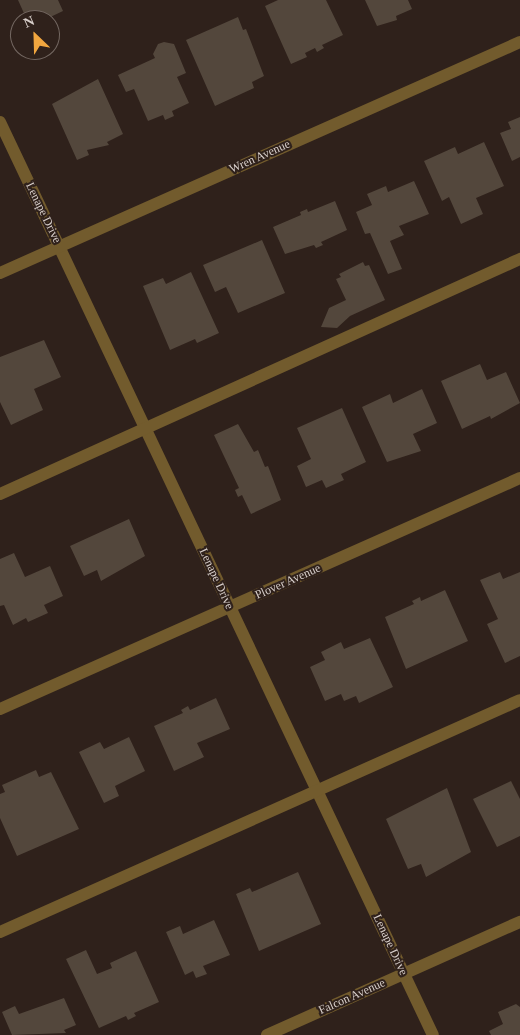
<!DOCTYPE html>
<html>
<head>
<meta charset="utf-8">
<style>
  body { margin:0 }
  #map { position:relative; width:520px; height:1035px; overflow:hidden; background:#2f211b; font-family:Georgia,serif }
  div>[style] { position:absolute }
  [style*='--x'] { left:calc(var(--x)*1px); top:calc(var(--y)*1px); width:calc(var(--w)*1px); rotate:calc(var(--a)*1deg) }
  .building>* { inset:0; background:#53473c }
  .minor>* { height:12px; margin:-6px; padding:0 6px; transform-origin:6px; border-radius:6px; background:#725b2d }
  span { translate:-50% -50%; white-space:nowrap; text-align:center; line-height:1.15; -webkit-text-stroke:4px #2f211b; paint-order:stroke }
  .street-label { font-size:12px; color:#d8cfcb }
  .north { position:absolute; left:10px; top:10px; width:50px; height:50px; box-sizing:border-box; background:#2f211b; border:1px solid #736761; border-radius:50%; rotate:336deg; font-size:14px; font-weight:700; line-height:20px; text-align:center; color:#d8cfcb }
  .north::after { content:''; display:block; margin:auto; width:18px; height:22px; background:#f1a63f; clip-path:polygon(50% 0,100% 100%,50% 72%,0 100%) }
</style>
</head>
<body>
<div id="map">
  <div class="building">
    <i style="clip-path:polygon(18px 0,58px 0,63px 11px,44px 20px,27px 20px)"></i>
    <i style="clip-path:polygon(278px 0,326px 0,343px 35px,322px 45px,324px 48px,317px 52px,315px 48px,305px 53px,307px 57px,291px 64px,265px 6px)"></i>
    <i style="clip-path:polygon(365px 0,408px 0,412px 9px,396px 16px,397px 20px,377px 26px)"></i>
    <i style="clip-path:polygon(238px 17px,243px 30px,246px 29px,264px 76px,252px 82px,254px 88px,215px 106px,186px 40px)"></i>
    <i style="clip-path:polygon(164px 42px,174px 44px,186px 73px,177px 77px,189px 103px,172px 111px,174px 116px,165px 120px,163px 115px,148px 121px,134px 89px,126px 92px,118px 75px,155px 58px,153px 54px,158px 44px)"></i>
    <i style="clip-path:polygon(98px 79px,123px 134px,107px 142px,109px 145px,87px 150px,89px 155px,77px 160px,52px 104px)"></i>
    <i style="clip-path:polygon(520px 117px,520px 157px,512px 161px,500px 133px,511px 129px,508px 122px)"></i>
    <i style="clip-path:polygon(484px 142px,504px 186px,476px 198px,483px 214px,461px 224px,449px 197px,442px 201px,424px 161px,455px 147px,458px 154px)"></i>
    <i style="clip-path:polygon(414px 181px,429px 214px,399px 226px,404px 235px,390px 241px,402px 269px,388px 274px,370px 233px,365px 234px,356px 212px,372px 205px,367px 194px,386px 186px,388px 192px)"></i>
    <i style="clip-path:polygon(335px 201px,347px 230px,321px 242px,323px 245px,316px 248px,314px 245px,285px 254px,273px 227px,301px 215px,300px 212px,307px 209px,308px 212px)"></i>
    <i style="clip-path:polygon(262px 240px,285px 293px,238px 313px,226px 287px,215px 292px,203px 265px)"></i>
    <i style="clip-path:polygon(363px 262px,365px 266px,369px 265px,385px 300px,350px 316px,337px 328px,321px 327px,329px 308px,346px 300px,336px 279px,341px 277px,339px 274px)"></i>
    <i style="clip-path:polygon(191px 272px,219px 333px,197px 343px,195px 339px,170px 350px,143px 286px,163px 278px,166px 284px)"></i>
    <i style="clip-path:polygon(44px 340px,61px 377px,34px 389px,43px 410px,11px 425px,0 402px,0 357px)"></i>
    <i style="clip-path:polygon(480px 364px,487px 380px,506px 372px,520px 403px,491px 419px,490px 416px,462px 429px,441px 381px)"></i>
    <i style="clip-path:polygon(422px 389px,437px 423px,413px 434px,421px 451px,387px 462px,362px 407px,390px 394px,393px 403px)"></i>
    <i style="clip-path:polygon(342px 408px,366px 462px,341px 474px,344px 480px,326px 488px,322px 480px,306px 487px,297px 466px,311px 459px,297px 428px)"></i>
    <i style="clip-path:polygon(238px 424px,254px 452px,258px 450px,265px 467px,268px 466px,281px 500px,251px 514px,242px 495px,238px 497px,235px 490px,239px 488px,214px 435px)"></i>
    <i style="clip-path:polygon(129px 519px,145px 556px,101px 581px,97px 570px,84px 576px,70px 546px)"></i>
    <i style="clip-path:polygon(14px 553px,25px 577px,50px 566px,63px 596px,44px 605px,48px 613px,28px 622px,26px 618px,13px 625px,4px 605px,0 606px,0 559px)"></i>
    <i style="clip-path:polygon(500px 572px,503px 579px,520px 572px,520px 656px,505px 663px,487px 624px,498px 619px,480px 580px)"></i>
    <i style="clip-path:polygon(445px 590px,468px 641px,406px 669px,385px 617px,414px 604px,412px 601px,420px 597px,421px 601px)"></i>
    <i style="clip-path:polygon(370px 638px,393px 687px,359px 703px,356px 696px,344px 701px,341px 694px,325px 701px,310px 667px,325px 660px,321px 652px,341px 642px,344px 649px)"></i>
    <i style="clip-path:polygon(216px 698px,230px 729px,197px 743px,204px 757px,174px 771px,154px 726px,183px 713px,181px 710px,188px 706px,190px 710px)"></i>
    <i style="clip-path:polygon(129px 737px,145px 771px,115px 786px,119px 796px,104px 803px,79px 752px,100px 742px,104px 749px)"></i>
    <i style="clip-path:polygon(36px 770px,39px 777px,51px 772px,79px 829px,17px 856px,0 818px,0 794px,5px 792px,2px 785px)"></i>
    <i style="clip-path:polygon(511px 781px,520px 799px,520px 836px,497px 847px,473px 799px)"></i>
    <i style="clip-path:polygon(447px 788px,471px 852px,426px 877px,421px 864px,408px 869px,386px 819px)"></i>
    <i style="clip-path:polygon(298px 872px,321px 924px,259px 951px,236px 894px,250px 888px,252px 892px)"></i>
    <i style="clip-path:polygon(214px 920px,230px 955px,203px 966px,207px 974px,196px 978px,193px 971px,185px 975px,166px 932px,180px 926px,183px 934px)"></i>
    <i style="clip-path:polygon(86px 950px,97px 974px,112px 968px,110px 963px,136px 951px,159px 1002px,134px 1013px,136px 1016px,128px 1020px,126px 1016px,99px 1028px,66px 959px)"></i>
    <i style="clip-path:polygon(64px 998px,76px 1025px,64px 1030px,66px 1033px,12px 1035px,2px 1012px,15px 1006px,19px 1014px)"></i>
    <i style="clip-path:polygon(516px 1004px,520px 1007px,520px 1035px,491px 1035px,489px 1031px,503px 1024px,498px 1012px)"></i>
  </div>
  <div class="minor">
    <i style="--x:0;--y:122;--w:1010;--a:64.63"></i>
    <i style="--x:0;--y:273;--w:569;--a:-23.95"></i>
    <i style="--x:0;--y:494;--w:571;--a:-24.32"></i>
    <i style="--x:0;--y:709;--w:569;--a:-23.95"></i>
    <i style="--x:0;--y:932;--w:569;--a:-24.04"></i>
    <i style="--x:267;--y:1035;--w:277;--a:-24.1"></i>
  </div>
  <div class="street-label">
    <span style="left:260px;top:157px;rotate:-24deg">Wren Avenue</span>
    <span style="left:43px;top:213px;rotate:64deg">Lenape Drive</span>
    <span style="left:216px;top:579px;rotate:65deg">Lenape Drive</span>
    <span style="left:288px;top:582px;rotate:-24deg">Plover Avenue</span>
    <span style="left:390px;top:945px;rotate:65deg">Lenape Drive</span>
    <span style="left:352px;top:997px;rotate:-24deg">Falcon Avenue</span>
  </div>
  <div class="north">N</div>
</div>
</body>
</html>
